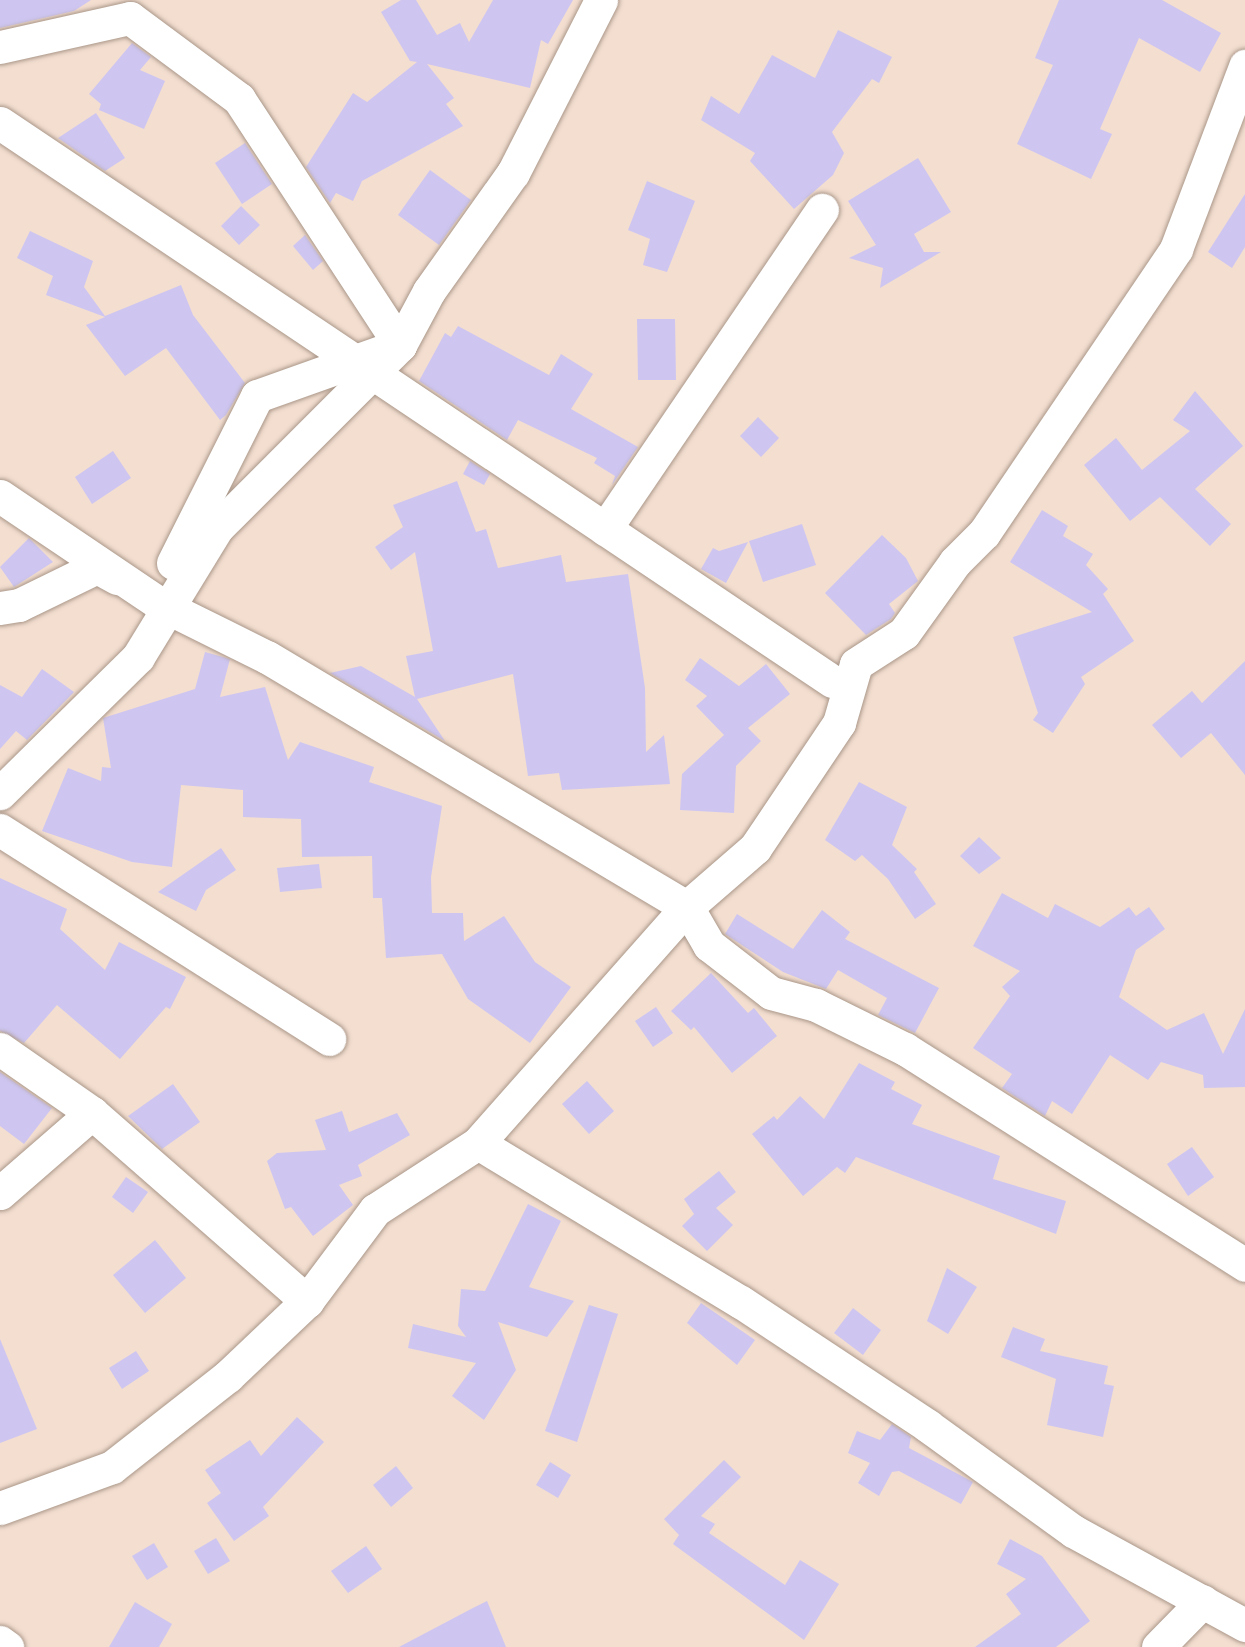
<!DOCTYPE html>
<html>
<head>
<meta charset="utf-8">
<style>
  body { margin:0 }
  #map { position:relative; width:1245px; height:1647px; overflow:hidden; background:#f3ded0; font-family:Jost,sans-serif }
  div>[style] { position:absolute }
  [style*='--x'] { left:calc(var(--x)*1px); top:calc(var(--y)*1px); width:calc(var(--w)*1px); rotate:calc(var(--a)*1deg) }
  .building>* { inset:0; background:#cec6f1 }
  .roads { filter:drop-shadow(0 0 2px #aa9789) drop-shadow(0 0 2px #aa9789) }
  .minor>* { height:33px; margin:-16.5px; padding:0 16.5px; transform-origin:16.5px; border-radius:16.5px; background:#fff }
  span { translate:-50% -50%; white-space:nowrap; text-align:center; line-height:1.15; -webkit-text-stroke:4.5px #fdece0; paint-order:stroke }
</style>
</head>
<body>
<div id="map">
  <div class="building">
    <i style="clip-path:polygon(0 0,91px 0,74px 11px,0 28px)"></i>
    <i style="clip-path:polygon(401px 0,416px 0,437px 35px,460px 23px,469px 42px,493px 0,573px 0,548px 44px,541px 40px,530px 88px,427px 64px,454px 98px,446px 104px,463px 126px,362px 181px,353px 201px,336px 193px,330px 203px,306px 167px,353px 93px,367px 102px,417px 62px,410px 61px,381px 12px)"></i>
    <i style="clip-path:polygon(1059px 0,1162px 0,1221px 33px,1200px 72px,1139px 38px,1100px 129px,1112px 134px,1091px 179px,1017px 144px,1053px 65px,1035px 58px)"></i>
    <i style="clip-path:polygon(838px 30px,892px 57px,879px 83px,872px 79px,832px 132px,844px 153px,833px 175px,794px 209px,750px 161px,755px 153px,701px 120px,711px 96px,739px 114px,772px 55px,815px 78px)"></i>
    <i style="clip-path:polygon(132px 43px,151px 57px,140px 70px,165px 81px,144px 129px,99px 110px,101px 104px,89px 94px)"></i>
    <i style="clip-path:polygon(96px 113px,125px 158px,105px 171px,58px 138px)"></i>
    <i style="clip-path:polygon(245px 143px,272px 184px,242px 204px,215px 163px)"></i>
    <i style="clip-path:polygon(918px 158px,951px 212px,914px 234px,924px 252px,941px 252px,880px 288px,883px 268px,849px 258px,876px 245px,848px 201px)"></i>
    <i style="clip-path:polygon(430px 170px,471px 200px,439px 245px,398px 215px)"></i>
    <i style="clip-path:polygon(647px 181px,695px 201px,667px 272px,643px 265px,650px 239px,628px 230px)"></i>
    <i style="clip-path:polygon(1245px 194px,1245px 247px,1232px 268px,1208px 252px)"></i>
    <i style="clip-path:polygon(241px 206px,260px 225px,239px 245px,221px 226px)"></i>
    <i style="clip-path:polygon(30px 231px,93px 261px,84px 287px,105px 316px,181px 285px,193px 315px,245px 383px,226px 415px,220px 420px,166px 348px,125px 376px,86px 325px,105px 317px,46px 295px,53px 276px,17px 258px)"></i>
    <i style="clip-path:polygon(305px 235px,323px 261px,313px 270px,293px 246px)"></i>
    <i style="clip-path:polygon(637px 319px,675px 319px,676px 380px,638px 380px)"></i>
    <i style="clip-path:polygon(458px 326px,549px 375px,561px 354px,593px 374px,571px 409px,638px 447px,612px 485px,615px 476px,594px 463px,597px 458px,518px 420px,507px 440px,419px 381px,445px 333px,451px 337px)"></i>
    <i style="clip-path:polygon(1195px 391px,1243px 446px,1195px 489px,1231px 524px,1210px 546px,1160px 497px,1130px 521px,1084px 465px,1116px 438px,1142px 470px,1190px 431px,1173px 420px)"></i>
    <i style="clip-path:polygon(758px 417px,779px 438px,761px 457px,740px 436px)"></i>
    <i style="clip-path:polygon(113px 451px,131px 478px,92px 504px,75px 477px)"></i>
    <i style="clip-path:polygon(470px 461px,490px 474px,484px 485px,463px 474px)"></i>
    <i style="clip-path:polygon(457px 481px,476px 532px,486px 529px,498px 568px,561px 555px,566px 582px,628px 574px,645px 688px,646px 752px,664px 735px,670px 784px,562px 790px,559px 773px,528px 776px,513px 674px,417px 699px,445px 741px,330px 673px,361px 666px,415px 697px,406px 656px,433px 651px,415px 552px,391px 570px,375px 547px,403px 527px,393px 505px)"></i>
    <i style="clip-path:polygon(1042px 510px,1068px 526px,1063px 536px,1093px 554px,1086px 565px,1108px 589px,1103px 594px,1134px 641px,1081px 677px,1085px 684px,1053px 733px,1033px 720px,1038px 713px,1013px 637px,1092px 612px,1010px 562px)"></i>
    <i style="clip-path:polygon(802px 524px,816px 565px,763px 582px,749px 541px)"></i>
    <i style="clip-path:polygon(882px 535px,906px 558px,918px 581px,889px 604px,895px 613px,891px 619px,866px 635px,825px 593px)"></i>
    <i style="clip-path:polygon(29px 538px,53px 562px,14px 587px,0 567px)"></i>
    <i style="clip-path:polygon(748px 542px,726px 583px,701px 569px,713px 548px,719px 551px)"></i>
    <i style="clip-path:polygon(205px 652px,230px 659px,220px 697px,265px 687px,288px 760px,300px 742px,374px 767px,369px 782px,442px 806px,431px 877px,432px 913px,463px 913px,464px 941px,504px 916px,535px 962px,571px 987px,530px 1043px,468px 999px,442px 954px,386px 958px,382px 898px,373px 898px,372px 856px,302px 857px,301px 819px,243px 817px,243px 790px,181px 785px,172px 867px,132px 862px,42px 831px,68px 768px,101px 781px,102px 767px,111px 768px,103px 718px,195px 689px)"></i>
    <i style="clip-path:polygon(700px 658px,739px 686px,766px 664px,790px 694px,748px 728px,761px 741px,736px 766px,734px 813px,680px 810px,682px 774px,724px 735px,696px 706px,707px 696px,685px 680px)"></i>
    <i style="clip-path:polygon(1245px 661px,1245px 775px,1211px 733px,1181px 758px,1152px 725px,1192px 691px,1202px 703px)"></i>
    <i style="clip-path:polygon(42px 669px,74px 692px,27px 740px,16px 731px,0 749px,0 685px,22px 697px)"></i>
    <i style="clip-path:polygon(859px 782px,907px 807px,892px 845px,917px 869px,914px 872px,936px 904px,915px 919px,888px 879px,862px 855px,855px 861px,825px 840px)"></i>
    <i style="clip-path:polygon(979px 837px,1001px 858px,979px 874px,960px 856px)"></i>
    <i style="clip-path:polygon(221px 848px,236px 870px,206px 890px,196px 911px,158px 892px)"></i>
    <i style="clip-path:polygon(319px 864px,322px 888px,280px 892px,277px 868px)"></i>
    <i style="clip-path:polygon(0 878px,67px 909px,60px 929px,105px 970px,119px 942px,186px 977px,170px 1009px,166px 1007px,120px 1059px,57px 1005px,24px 1043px,0 1031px)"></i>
    <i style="clip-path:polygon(1002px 893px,1048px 918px,1055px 904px,1100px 927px,1129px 907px,1136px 916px,1149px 907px,1165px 929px,1136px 950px,1119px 997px,1167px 1030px,1204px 1013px,1223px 1054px,1245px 1009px,1245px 1087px,1204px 1088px,1203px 1075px,1161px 1062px,1148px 1080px,1110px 1055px,1072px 1114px,1052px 1101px,1045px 1116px,1002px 1088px,1012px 1074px,973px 1048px,1010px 996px,1002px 987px,1020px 971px,973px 946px)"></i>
    <i style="clip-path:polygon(822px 910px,850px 932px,845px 939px,939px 988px,915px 1033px,878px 1015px,887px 998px,838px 970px,826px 989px,783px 972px,725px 934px,737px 914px,793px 949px)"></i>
    <i style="clip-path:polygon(711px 973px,748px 1013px,754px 1008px,777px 1036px,732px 1073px,694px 1027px,691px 1030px,671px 1011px)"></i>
    <i style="clip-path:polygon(656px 1007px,673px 1033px,653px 1047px,635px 1021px)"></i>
    <i style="clip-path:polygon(859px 1063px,895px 1082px,891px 1089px,922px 1105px,912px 1124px,1000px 1156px,993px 1179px,1066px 1201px,1056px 1234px,856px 1157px,845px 1173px,837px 1167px,803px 1196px,752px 1134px,774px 1116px,777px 1120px,800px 1096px,824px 1119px)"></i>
    <i style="clip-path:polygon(0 1072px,52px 1108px,24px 1144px,0 1126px)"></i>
    <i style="clip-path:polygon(587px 1081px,614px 1111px,589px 1134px,562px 1104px)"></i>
    <i style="clip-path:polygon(173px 1084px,200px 1122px,162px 1149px,128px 1116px)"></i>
    <i style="clip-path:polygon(342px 1111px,349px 1132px,397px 1113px,410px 1135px,358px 1165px,362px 1176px,339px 1185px,353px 1205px,313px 1236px,291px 1207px,285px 1209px,267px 1161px,277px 1153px,326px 1150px,315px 1120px)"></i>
    <i style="clip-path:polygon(1192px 1147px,1214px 1177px,1188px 1196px,1167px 1164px)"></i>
    <i style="clip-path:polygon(719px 1171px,736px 1192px,716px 1208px,733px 1225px,707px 1251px,682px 1226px,694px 1214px,684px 1199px)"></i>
    <i style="clip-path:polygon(126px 1177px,148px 1192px,133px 1213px,112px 1197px)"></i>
    <i style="clip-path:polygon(528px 1204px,561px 1221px,529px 1287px,574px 1301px,547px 1337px,498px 1322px,516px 1370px,484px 1420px,452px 1396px,476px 1363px,408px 1348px,413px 1324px,466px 1337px,458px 1326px,461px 1289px,485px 1291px)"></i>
    <i style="clip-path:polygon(155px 1240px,186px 1278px,145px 1313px,113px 1275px)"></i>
    <i style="clip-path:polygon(947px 1268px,977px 1287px,948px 1334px,927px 1321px)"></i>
    <i style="clip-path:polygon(701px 1303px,755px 1340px,737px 1365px,687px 1323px)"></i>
    <i style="clip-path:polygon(589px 1305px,618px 1314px,577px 1442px,545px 1431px)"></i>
    <i style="clip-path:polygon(853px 1308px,881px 1330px,863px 1355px,834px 1333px)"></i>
    <i style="clip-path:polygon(1013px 1327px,1045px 1339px,1040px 1351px,1108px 1366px,1104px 1384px,1114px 1386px,1103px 1437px,1047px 1425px,1056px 1379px,1001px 1357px)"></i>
    <i style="clip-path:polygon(0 1339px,37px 1429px,0 1443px)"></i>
    <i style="clip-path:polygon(136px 1351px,149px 1371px,122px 1389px,109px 1368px)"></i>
    <i style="clip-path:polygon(297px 1417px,324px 1442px,263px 1507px,269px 1516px,234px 1541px,207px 1503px,221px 1493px,205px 1470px,250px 1440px,261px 1456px)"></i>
    <i style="clip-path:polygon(892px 1424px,911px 1437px,909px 1448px,973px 1482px,961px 1504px,899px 1471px,892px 1472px,879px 1496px,858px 1483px,870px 1463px,848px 1453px,857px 1431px,880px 1440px)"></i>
    <i style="clip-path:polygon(724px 1460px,741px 1477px,701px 1516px,715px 1524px,709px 1533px,785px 1585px,800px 1560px,839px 1584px,804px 1640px,673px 1544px,679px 1535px,664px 1519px)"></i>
    <i style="clip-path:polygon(550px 1462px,571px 1475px,558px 1498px,536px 1485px)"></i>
    <i style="clip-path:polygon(396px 1466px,413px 1488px,391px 1507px,373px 1485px)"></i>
    <i style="clip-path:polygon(216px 1538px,230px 1561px,208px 1574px,194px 1551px)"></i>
    <i style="clip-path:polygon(1010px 1539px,1042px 1556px,1090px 1621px,1056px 1647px,975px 1647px,1021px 1614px,1006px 1594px,1026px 1579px,997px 1564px)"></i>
    <i style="clip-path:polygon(154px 1543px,168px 1567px,147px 1580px,132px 1556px)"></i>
    <i style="clip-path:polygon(366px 1546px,382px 1569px,348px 1593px,331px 1571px)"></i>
    <i style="clip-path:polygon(487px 1601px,506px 1647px,399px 1647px,471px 1609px)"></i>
    <i style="clip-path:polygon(135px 1602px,172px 1624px,159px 1647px,109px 1647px)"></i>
  </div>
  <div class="roads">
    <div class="minor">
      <i style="--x:0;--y:47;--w:133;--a:-12.6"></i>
      <i style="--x:130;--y:18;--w:136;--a:36.6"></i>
      <i style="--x:239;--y:99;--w:294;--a:56.8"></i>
      <i style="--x:400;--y:345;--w:259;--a:135"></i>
      <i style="--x:217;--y:528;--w:151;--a:121.5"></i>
      <i style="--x:138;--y:657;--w:194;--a:135.4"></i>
      <i style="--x:0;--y:123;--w:1002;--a:33.85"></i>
      <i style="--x:0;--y:496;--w:193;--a:34"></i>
      <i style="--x:160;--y:604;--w:119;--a:26.4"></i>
      <i style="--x:267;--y:657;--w:489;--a:30.8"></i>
      <i style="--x:687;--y:907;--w:90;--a:-40.9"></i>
      <i style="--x:755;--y:848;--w:151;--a:-56.1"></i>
      <i style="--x:839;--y:723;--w:61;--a:-73.9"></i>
      <i style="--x:856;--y:664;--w:57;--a:-32.9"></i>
      <i style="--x:904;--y:633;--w:87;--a:-54.3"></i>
      <i style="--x:955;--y:562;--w:41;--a:-45"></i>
      <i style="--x:984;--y:533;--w:343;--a:-55.9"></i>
      <i style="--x:1176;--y:249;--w:196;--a:-69.3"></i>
      <i style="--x:605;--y:529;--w:386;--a:-55.8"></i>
      <i style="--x:173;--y:563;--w:187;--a:-63.3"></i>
      <i style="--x:257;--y:396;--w:152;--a:-19.6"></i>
      <i style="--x:400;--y:345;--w:61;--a:-61.8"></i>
      <i style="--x:429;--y:291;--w:145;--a:-54.6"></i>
      <i style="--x:513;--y:173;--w:194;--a:-63"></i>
      <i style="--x:0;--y:608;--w:19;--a:-9"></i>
      <i style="--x:19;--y:605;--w:87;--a:-26"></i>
      <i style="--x:97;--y:567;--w:23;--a:29"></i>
      <i style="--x:0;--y:830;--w:390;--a:32.4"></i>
      <i style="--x:0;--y:1049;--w:112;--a:34.8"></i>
      <i style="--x:92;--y:1113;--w:286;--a:41.2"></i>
      <i style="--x:307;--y:1301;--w:114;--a:-53.2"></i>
      <i style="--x:375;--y:1210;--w:123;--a:-33"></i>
      <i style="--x:478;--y:1143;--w:307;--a:31.2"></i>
      <i style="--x:741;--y:1302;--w:224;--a:33.5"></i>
      <i style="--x:928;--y:1426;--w:179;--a:35.9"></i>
      <i style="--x:1073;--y:1531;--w:196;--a:28.7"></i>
      <i style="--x:478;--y:1143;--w:315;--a:-48.5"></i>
      <i style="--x:687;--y:907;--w:44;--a:59.9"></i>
      <i style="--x:709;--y:945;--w:78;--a:37.7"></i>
      <i style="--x:771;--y:993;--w:47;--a:14.9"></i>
      <i style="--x:816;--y:1005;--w:99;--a:26.3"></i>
      <i style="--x:905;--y:1049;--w:403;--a:32.4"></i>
      <i style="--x:0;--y:1193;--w:122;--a:-41"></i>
      <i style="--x:0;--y:1508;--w:119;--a:-20.1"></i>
      <i style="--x:112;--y:1467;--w:147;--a:-38.1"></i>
      <i style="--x:228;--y:1376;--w:109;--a:-43.5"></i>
      <i style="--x:0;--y:1642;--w:9;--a:36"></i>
      <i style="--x:1158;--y:1647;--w:64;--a:-45.6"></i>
    </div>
  </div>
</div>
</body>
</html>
